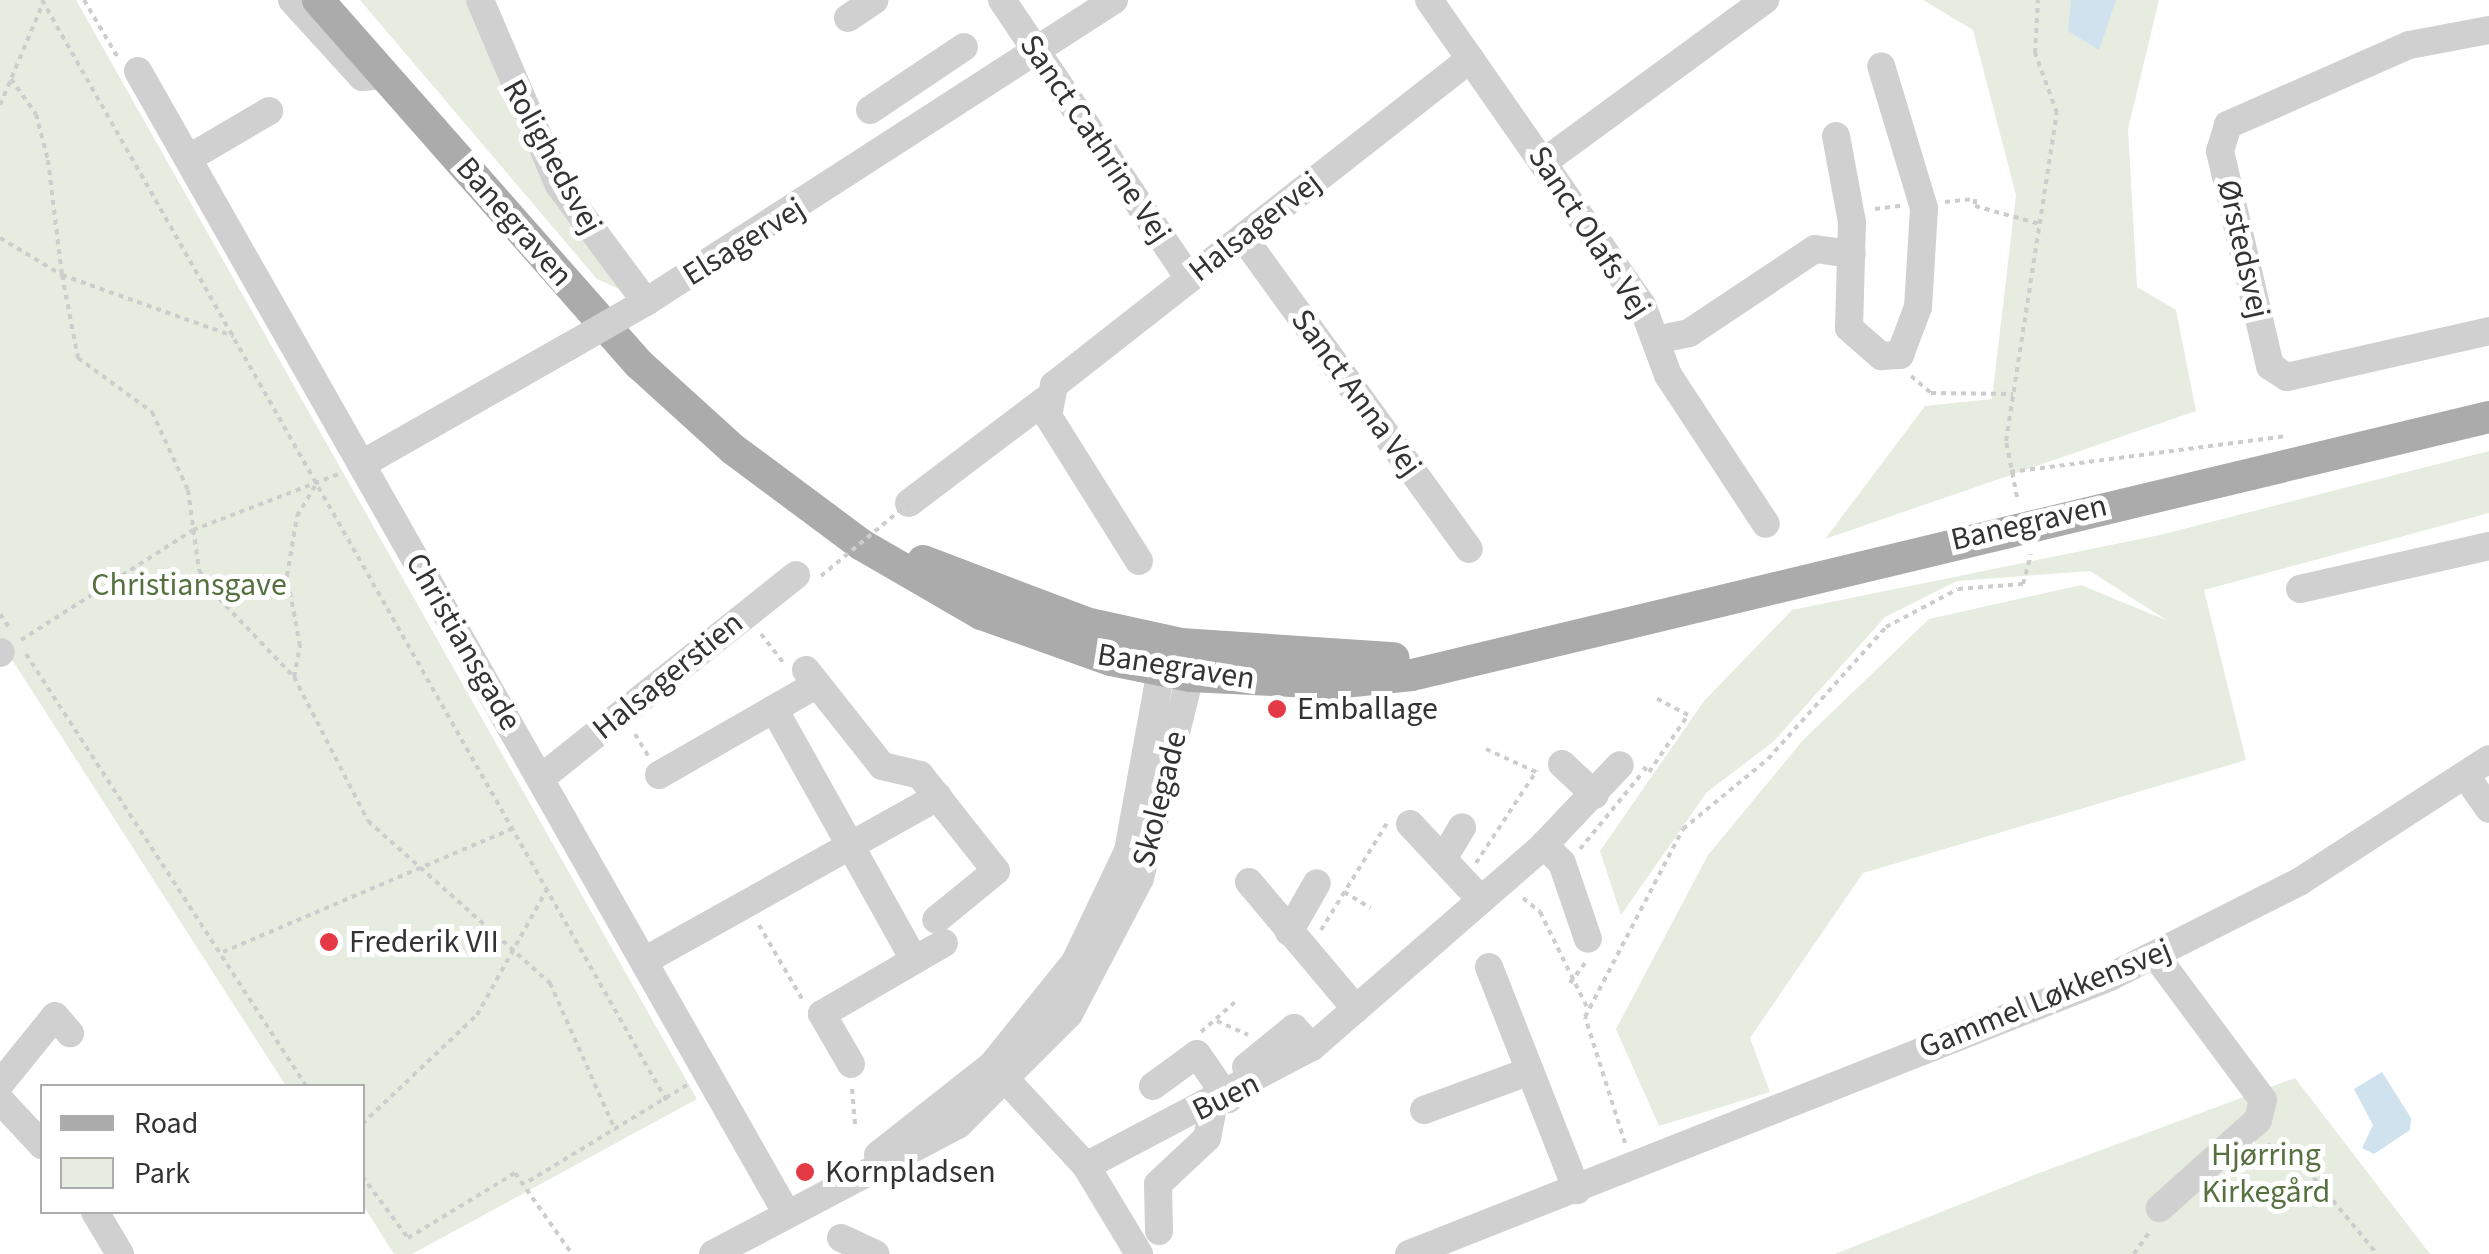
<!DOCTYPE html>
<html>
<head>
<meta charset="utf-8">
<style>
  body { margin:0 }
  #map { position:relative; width:2489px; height:1254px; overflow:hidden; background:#fff; font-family:"Source Sans 3",sans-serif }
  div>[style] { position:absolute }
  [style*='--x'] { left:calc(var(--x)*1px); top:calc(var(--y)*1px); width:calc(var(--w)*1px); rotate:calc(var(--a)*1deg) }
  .green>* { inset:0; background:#e6ecdf }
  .water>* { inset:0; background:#cfe2ee }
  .path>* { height:4px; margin-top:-2px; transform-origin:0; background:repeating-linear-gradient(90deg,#cdcdcd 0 5px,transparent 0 10px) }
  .minor>* { height:28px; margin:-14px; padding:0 14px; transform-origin:14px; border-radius:14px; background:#d0d0d0 }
  .major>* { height:32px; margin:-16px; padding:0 16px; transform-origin:16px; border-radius:16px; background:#ababab }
  .path-bridge>* { height:4px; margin-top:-2px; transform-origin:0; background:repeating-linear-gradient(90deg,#cdcdcd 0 5px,transparent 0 10px) }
  .minor-bridge>* { height:28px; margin:-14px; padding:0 14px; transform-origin:14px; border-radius:14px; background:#d0d0d0 }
  .dots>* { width:28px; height:28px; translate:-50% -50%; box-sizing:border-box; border:5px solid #fff; border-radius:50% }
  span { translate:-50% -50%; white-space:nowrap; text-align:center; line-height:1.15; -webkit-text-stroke:10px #fff; paint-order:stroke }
  .street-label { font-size:32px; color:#333 }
  .park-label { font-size:32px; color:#56703f }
  .poi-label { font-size:32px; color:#333 }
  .left { translate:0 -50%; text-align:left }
  .legend { position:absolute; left:40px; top:1084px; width:325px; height:130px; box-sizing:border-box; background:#fff; border:2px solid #adadad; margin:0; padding:12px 18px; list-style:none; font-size:30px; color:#333 }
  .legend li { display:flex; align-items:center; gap:20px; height:50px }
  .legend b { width:50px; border:2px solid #adadad }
</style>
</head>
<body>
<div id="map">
  <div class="green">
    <i style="clip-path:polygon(0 0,76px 0,697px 1099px,412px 1254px,394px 1254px,363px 1205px,362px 1086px,286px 1086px,0 641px)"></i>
    <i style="clip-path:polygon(360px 0,467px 0,536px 158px,619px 289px,597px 279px)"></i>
    <i style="clip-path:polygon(1923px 0,2159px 0,2128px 129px,2137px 287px,2176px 310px,2196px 411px,1825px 539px,1925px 406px,1992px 399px,2016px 195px,1973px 30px)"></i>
    <i style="clip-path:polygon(2489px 451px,2489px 513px,2204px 590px,2246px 760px,1863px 873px,1750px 1038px,1770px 1092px,1659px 1126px,1616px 1029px,1708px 855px,1804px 739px,1929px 619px,2081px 585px,2168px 621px,2090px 571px,1957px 581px,1885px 617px,1773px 742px,1707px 792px,1621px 915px,1600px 851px,1704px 701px,1792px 610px,2160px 535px)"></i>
    <i style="clip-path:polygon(2295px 1078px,2430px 1254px,1835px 1254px,2034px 1175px)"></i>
  </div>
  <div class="water">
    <i style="clip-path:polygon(2071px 0,2116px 0,2099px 50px,2068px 31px)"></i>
    <i style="clip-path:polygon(2382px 1072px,2411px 1118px,2410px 1130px,2374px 1154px,2362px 1148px,2373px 1125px,2354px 1089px)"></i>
  </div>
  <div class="path">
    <i style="--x:42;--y:0;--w:1265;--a:60.43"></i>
    <i style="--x:84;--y:0;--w:65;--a:59.5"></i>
    <i style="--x:11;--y:79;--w:43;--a:54.5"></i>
    <i style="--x:36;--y:114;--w:48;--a:75.4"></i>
    <i style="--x:48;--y:160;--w:116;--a:83.1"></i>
    <i style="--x:62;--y:275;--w:182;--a:19.6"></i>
    <i style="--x:0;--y:105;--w:111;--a:-67.1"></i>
    <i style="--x:1945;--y:202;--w:30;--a:-6"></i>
    <i style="--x:1975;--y:199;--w:7;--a:90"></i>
    <i style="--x:1975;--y:206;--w:67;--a:15.5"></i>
    <i style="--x:1875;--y:209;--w:26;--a:-7"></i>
    <i style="--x:0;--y:238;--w:72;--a:30.8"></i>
    <i style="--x:62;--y:275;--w:85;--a:79.1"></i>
    <i style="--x:78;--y:358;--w:92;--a:36.1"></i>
    <i style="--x:152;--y:412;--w:86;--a:65.2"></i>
    <i style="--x:188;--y:490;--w:81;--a:82.2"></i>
    <i style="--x:199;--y:570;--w:25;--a:58"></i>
    <i style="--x:212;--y:591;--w:119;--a:46.4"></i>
    <i style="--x:294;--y:677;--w:162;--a:62.8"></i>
    <i style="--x:368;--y:821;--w:244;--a:41.7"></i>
    <i style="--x:550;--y:983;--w:161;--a:66.1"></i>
    <i style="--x:1911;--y:376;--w:26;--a:40"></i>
    <i style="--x:1931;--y:393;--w:82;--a:0.7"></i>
    <i style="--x:2010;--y:472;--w:279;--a:-7.4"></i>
    <i style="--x:2017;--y:497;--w:57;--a:-101.1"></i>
    <i style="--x:2006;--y:441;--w:332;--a:-81.2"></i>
    <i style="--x:2057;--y:113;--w:64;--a:-110.1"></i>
    <i style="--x:2035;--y:53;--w:53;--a:-86.8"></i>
    <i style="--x:0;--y:614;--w:18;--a:56"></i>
    <i style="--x:761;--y:634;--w:36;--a:52"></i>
    <i style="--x:21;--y:640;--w:204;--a:-32.6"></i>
    <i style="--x:193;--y:530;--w:156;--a:-21"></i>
    <i style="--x:26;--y:654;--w:515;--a:57.05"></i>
    <i style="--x:294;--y:677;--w:32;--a:-79"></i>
    <i style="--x:300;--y:646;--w:71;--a:-100.5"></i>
    <i style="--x:287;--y:576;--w:61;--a:-80.5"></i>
    <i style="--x:297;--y:516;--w:37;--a:-59"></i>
    <i style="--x:635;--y:734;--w:26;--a:59"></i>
    <i style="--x:1486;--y:749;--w:55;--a:24.7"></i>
    <i style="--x:1643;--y:767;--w:8;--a:40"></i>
    <i style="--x:1649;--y:772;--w:69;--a:-55.6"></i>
    <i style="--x:1688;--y:715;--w:38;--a:-152"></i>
    <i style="--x:1580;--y:849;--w:99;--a:-50.7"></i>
    <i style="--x:1476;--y:863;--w:111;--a:-56.7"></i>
    <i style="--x:1344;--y:892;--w:31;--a:31"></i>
    <i style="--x:1523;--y:898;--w:22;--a:39"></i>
    <i style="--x:1540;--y:912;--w:106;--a:63.7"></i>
    <i style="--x:759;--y:925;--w:86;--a:59.8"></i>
    <i style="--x:1321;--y:930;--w:126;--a:-58.3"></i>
    <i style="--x:223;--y:952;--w:314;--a:-23.1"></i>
    <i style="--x:1570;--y:983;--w:25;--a:-53"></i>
    <i style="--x:1217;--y:1021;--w:34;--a:24"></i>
    <i style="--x:1201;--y:1032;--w:45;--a:-41.4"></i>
    <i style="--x:852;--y:1089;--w:36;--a:85"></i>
    <i style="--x:362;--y:1124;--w:158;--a:-43.5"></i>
    <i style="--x:477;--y:1015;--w:142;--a:-60.9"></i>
    <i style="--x:1625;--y:1143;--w:132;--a:-107.6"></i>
    <i style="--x:1585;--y:1017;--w:212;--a:-62.5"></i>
    <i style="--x:1683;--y:829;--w:110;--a:-39.5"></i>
    <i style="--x:1768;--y:759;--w:177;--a:-48.2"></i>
    <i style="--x:1886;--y:627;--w:81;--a:-27.8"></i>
    <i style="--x:1958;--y:589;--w:65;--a:-4.4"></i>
    <i style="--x:2023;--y:584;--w:31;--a:-75"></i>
    <i style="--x:2267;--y:1144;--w:38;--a:28"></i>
    <i style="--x:2301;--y:1162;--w:119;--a:50.4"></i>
    <i style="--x:362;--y:1176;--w:77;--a:53.4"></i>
    <i style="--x:408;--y:1238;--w:125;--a:-31.3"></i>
    <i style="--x:515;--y:1173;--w:99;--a:54.9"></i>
    <i style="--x:529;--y:1181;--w:185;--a:-31.3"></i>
    <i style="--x:2134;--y:1254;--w:29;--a:-55"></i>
  </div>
  <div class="minor">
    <i style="--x:292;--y:0;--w:104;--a:47.7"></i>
    <i style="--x:362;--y:77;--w:22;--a:-5"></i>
    <i style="--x:480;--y:0;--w:201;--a:66.9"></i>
    <i style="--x:559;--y:185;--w:146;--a:53.4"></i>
    <i style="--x:646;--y:302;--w:557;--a:-32.83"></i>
    <i style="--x:1002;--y:0;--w:335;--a:56.1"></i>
    <i style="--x:1429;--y:0;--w:372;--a:55.1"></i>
    <i style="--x:1642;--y:305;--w:75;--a:69.6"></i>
    <i style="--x:1668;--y:375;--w:178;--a:56.7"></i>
    <i style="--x:848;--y:18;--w:32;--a:-34"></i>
    <i style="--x:2489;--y:30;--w:81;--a:169.4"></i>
    <i style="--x:2409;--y:45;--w:198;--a:156.2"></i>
    <i style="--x:2228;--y:125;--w:27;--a:107"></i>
    <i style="--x:2220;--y:151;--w:221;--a:76.9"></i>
    <i style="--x:2270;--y:366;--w:20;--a:33"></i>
    <i style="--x:2287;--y:377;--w:207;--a:-12.8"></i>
    <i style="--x:138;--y:71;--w:1314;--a:60.41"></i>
    <i style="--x:870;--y:110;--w:113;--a:-33.8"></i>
    <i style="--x:1836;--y:136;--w:87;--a:79.5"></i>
    <i style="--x:1852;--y:222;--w:106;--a:91.6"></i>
    <i style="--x:1849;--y:328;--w:43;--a:41.2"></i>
    <i style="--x:1881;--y:356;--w:19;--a:-3"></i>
    <i style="--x:1900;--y:355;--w:51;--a:-69.4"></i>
    <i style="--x:1918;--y:307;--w:99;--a:-86.5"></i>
    <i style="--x:1924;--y:208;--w:148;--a:-106.8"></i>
    <i style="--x:189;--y:158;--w:93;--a:-30.4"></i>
    <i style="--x:1545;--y:161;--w:273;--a:-36.2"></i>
    <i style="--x:1243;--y:237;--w:385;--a:54.1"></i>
    <i style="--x:1656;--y:340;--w:34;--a:-12"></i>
    <i style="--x:1689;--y:333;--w:151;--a:-33.7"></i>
    <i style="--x:1815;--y:249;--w:37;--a:8"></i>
    <i style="--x:362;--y:464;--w:237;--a:-29.6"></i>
    <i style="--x:909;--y:503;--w:171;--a:-37.1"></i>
    <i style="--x:1139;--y:561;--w:171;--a:-122.1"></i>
    <i style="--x:1048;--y:416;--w:32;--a:-79"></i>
    <i style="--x:1054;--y:385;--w:529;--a:-38.08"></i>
    <i style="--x:2300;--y:589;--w:194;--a:-12.8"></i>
    <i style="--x:0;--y:653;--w:1;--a:-45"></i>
    <i style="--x:806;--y:670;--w:122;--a:51.6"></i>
    <i style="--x:882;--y:766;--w:39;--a:13"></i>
    <i style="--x:920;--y:775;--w:122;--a:51.6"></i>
    <i style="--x:996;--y:871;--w:77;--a:140.8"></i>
    <i style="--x:774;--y:709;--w:287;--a:60.8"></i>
    <i style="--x:1562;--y:764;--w:45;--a:43.2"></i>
    <i style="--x:659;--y:775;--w:182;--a:-29.9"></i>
    <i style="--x:2466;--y:776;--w:40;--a:55.1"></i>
    <i style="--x:541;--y:778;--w:326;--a:-38.5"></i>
    <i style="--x:1410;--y:824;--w:104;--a:46.9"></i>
    <i style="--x:1544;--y:845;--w:25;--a:45"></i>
    <i style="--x:1562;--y:863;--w:80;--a:71.1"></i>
    <i style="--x:1443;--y:859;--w:37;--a:-59"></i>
    <i style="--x:1249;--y:882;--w:166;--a:49.9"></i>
    <i style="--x:1289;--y:932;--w:56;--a:-60.3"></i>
    <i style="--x:2156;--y:956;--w:179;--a:53.4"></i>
    <i style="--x:2263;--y:1100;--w:21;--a:104"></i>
    <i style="--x:2258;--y:1120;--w:132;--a:138.1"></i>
    <i style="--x:644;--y:961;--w:337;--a:-29.2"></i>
    <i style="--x:1489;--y:967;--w:240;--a:68.5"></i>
    <i style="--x:851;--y:1064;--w:58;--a:-120.1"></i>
    <i style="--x:822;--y:1014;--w:141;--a:-30.2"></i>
    <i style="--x:1246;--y:1067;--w:62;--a:-39.1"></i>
    <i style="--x:1294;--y:1028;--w:26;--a:47"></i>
    <i style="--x:996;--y:1069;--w:132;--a:47.1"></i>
    <i style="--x:1086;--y:1166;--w:103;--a:58.9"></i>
    <i style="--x:0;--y:1084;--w:87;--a:-51"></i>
    <i style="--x:55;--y:1016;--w:23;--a:49"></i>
    <i style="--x:1153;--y:1086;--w:54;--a:-36"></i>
    <i style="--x:1197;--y:1054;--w:55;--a:55.4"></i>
    <i style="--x:0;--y:1100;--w:62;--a:47"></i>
    <i style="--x:1424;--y:1110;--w:113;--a:-20.2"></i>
    <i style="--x:878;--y:1155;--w:145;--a:-38.3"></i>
    <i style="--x:992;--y:1065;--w:132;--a:-51.1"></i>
    <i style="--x:1075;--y:962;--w:123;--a:-64.5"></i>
    <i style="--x:1128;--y:851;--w:184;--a:-79.7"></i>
    <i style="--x:1161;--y:670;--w:21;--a:-53"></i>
    <i style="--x:1086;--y:1166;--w:255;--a:-27.8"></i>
    <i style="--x:1312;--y:1047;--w:308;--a:-41"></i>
    <i style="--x:1544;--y:845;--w:110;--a:-46.5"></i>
    <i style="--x:95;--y:1212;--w:49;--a:59.2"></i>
    <i style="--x:1159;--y:1231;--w:47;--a:-91.2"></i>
    <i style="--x:1158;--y:1184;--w:67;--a:-43.2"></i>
    <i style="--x:1207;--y:1138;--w:33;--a:-79"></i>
    <i style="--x:841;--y:1238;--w:38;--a:25"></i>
    <i style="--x:713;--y:1254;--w:277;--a:-27.8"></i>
    <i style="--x:958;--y:1125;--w:157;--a:-45"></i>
    <i style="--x:1069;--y:1014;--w:153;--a:-62.4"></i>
    <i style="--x:1140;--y:878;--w:208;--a:-76.1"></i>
    <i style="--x:1190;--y:676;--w:22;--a:-106"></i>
    <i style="--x:1409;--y:1254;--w:754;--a:-21.56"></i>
    <i style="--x:2110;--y:977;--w:212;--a:-26.7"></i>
    <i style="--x:2299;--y:882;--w:226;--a:-32.9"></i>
  </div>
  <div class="major">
    <i style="--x:318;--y:0;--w:485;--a:48.6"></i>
    <i style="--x:639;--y:364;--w:128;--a:42.2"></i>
    <i style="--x:734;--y:450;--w:159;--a:36.6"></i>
    <i style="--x:862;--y:545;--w:138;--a:30.1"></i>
    <i style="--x:981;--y:614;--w:138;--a:19.5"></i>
    <i style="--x:1111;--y:660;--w:81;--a:11.4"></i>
    <i style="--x:1190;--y:676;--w:144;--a:2.8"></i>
    <i style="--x:1334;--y:683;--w:78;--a:-5.9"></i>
    <i style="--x:1412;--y:675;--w:1107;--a:-13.47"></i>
    <i style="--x:923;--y:561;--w:174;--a:20.8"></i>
    <i style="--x:1086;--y:623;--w:97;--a:12.5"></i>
    <i style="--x:1181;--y:644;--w:213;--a:3.8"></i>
  </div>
  <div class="path-bridge">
    <i style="--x:821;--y:576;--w:114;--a:-39.7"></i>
  </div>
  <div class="minor-bridge">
    <i style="--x:568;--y:347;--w:90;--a:-30"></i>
  </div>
  <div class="dots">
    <i style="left:1277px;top:709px;background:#e63946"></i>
    <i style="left:329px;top:942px;background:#e63946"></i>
    <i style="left:805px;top:1172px;background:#e63946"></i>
  </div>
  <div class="street-label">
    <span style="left:1095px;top:139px;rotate:56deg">Sanct Cathrine Vej</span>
    <span style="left:552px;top:157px;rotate:61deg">Rolighedsvej</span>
    <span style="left:514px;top:222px;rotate:49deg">Banegraven</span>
    <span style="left:1255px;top:227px;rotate:-38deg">Halsagervej</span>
    <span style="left:1589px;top:232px;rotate:57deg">Sanct Olafs Vej</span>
    <span style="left:744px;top:242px;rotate:-32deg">Elsagervej</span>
    <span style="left:2243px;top:249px;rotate:77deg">Ørstedsvej</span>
    <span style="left:1356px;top:393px;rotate:54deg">Sanct Anna Vej</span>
    <span style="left:2029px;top:523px;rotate:-13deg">Banegraven</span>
    <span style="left:463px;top:642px;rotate:60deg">Christiansgade</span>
    <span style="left:1176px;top:667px;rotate:9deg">Banegraven</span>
    <span style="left:668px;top:676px;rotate:-39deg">Halsagerstien</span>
    <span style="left:1160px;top:799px;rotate:-76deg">Skolegade</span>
    <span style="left:2045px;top:999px;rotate:-22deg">Gammel Løkkensvej</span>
    <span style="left:1226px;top:1097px;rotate:-26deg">Buen</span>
  </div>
  <div class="park-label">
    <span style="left:189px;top:585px">Christiansgave</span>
    <span style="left:2266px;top:1174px">Hjørring<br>Kirkegård</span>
  </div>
  <div class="poi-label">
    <span class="left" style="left:1297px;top:709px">Emballage</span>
    <span class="left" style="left:349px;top:942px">Frederik VII</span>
    <span class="left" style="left:825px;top:1172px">Kornpladsen</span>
  </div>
  <ul class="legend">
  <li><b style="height:12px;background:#ababab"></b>Road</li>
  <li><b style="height:28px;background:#e6ecdf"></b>Park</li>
  </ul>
</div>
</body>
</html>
